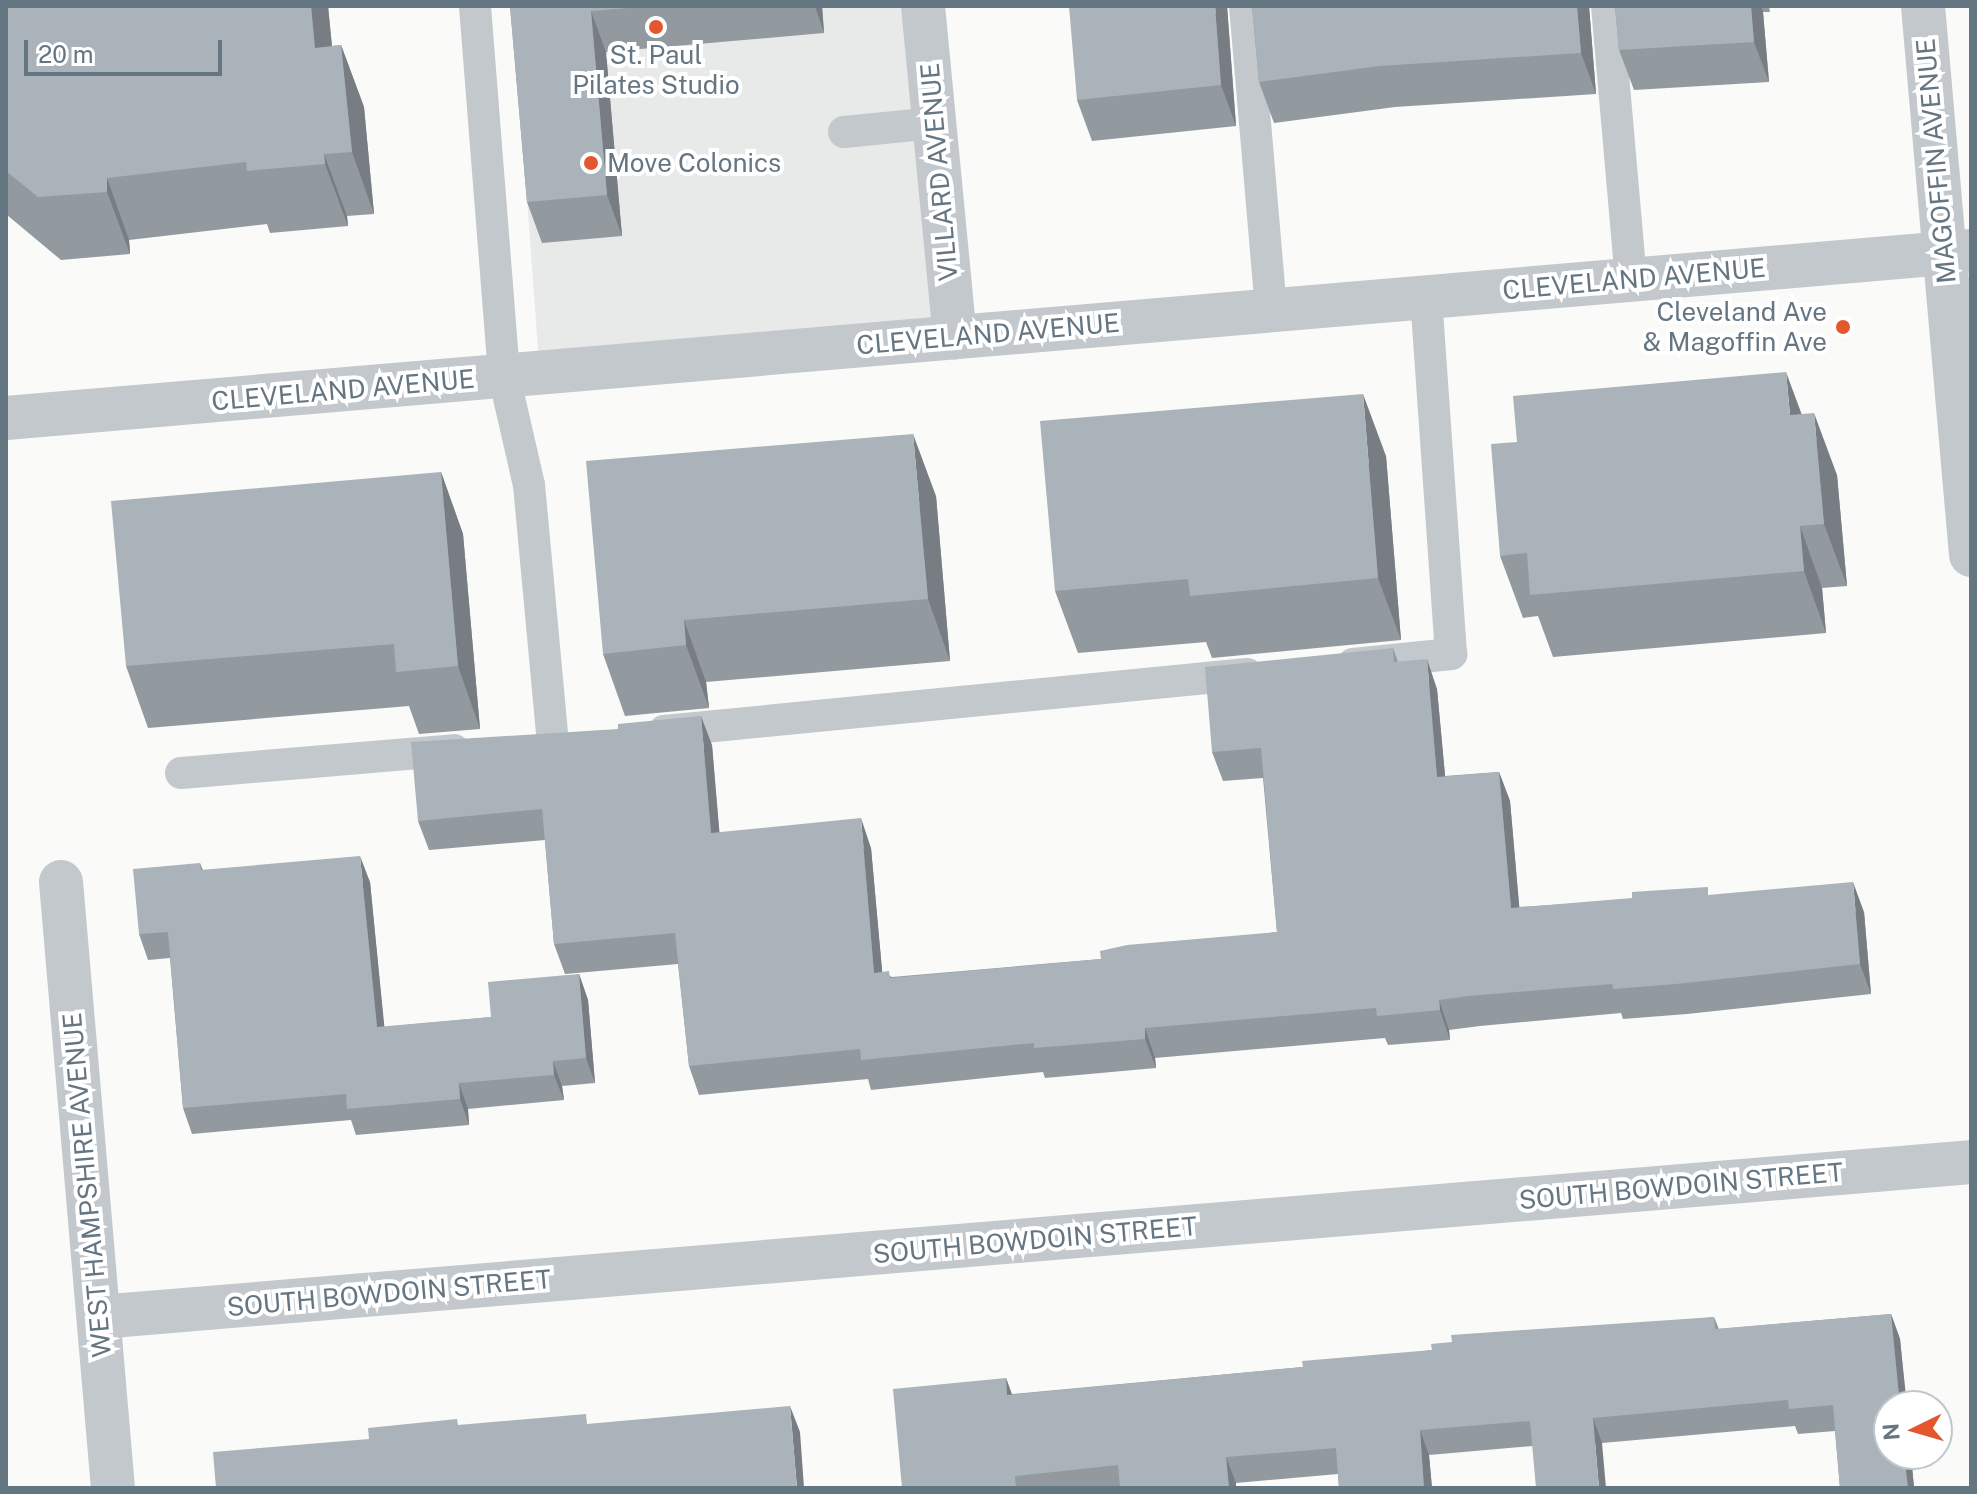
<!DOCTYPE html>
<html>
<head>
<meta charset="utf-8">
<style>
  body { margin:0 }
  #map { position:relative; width:1977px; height:1494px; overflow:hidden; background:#fafaf8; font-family:"Public Sans",sans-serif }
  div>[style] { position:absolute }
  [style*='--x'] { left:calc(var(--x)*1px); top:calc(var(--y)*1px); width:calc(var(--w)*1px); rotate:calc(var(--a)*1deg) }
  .built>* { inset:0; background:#e8e9e9 }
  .service>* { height:32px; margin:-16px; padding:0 16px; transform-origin:16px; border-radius:16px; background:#c3c8cc }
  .minor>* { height:44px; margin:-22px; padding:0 22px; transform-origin:22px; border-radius:22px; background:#c3c8cc }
  .tertiary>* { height:44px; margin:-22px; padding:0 22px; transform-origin:22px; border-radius:22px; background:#c3c8cc }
  .wall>* { inset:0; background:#929a9f }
  .shaded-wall>* { inset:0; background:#777d82 }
  .building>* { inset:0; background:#aab3b9 }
  .dots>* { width:22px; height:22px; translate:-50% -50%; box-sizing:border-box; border:4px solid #fff; border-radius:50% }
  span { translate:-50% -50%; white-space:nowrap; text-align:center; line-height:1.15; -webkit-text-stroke:8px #fff; paint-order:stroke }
  .poi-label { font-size:26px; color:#657683 }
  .left { translate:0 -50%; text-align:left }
  .right { translate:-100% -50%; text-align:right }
  .street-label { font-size:26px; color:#657683 }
  .frame { position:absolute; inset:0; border:8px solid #657683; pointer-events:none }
  .north { position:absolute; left:1873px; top:1390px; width:80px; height:80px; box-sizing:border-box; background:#fff; border:2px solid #c1c8cd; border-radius:50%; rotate:265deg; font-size:22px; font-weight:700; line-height:32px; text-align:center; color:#657683 }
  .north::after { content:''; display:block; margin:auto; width:28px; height:36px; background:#e4572e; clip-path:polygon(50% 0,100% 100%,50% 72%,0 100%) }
  .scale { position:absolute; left:24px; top:40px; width:198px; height:36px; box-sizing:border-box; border:4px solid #657683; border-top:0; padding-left:10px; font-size:24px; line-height:28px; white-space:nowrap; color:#657683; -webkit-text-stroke:6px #fff; paint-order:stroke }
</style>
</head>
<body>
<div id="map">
  <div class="built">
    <i style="clip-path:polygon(513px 6px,937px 6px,970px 340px,540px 377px)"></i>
  </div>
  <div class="service">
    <i style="--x:475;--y:6;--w:371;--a:85.5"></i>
    <i style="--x:504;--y:376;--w:112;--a:77.1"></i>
    <i style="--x:529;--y:485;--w:258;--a:84.7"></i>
    <i style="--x:1245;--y:6;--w:305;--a:85.1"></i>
    <i style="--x:1607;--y:6;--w:274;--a:85"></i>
    <i style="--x:844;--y:132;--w:90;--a:-5.7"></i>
    <i style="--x:1353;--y:664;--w:99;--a:-5.8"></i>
    <i style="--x:1451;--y:654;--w:358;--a:-94"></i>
    <i style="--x:664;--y:731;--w:586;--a:-5.58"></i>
    <i style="--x:181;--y:773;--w:274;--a:-4.8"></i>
  </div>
  <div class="minor">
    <i style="--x:923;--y:6;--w:333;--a:84.5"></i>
    <i style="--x:1923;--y:6;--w:551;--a:85"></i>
    <i style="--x:61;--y:882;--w:608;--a:85.1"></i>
    <i style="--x:99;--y:1317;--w:1878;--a:-4.73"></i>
  </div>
  <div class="tertiary">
    <i style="--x:6;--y:418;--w:1972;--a:-4.86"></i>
  </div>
  <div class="wall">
    <i style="clip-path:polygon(6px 6px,328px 6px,332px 46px,341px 45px,364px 107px,374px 214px,347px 216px,348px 226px,270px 233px,267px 224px,129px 240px,130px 254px,61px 260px,7px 215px,6px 212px)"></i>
    <i style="clip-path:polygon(510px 6px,822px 6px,824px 33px,606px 52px,622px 236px,542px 243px,527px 202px)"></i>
    <i style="clip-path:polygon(1227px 6px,1236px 126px,1092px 141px,1077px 100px)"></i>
    <i style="clip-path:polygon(1252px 6px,1589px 6px,1596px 94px,1395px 107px,1274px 123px,1259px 82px)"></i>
    <i style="clip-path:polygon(1615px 6px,1769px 6px,1770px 12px,1763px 12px,1769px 82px,1634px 90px,1619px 50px)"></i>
    <i style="clip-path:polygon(1802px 414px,1837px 475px,1847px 586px,1822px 588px,1826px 633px,1553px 657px,1538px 616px,1523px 618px,1500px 556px)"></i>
    <i style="clip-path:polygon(1386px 456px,1401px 640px,1212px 658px,1206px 642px,1078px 653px,1055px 591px)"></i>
    <i style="clip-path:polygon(441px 472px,463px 534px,480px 729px,419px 734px,409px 706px,148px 728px,126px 666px)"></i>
    <i style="clip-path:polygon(936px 496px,950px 661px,706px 682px,709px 708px,625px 716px,603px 654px)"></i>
    <i style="clip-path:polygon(1393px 648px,1398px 662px,1437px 689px,1445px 776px,1499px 772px,1510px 801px,1519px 907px,1710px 895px,1864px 912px,1871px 994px,1687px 1014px,1623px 1019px,1621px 1013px,1480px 1026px,1449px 1030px,1450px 1040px,1388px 1045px,1385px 1038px,1155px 1058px,1156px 1068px,1045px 1078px,1043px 1072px,871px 1090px,868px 1079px,699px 1095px,689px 1066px,678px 964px,565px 974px,554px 944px,545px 840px,429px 850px,418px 821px,712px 745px,719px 832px,871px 848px,882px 972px,892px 977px,1101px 959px,1277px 932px,1263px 778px,1223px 781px,1212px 752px)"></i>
    <i style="clip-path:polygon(200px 863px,203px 870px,370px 882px,384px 1027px,491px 1017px,579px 974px,588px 1000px,595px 1083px,562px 1086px,564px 1100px,468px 1109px,469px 1125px,356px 1135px,351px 1120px,192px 1134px,183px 1108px,170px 958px,148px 960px,139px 934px)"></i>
    <i style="clip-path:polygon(1891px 1314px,1900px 1339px,1914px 1488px,1840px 1488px,1835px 1431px,1798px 1434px,1795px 1426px,1602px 1443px,1532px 1446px,1429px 1455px,1432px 1488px,1339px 1488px,1338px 1474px,1236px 1483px,1236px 1488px,902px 1488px,1006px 1378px,1012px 1394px,1303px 1367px,1432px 1350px,1714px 1317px,1719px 1329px)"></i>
  </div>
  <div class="shaded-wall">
    <i style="clip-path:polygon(311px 6px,328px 6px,338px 110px,315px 48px)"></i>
    <i style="clip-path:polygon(815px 6px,822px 6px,824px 33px)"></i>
    <i style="clip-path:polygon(1215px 6px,1227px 6px,1236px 126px,1221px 85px)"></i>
    <i style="clip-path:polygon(1577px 6px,1589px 6px,1596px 94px,1581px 53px)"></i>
    <i style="clip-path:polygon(1751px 6px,1761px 6px,1763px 12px,1769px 82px,1754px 42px)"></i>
    <i style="clip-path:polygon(591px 11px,606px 52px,622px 236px,607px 195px)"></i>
    <i style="clip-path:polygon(341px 45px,364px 107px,374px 214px,352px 152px)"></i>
    <i style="clip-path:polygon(324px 154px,347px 216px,348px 226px,325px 164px)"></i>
    <i style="clip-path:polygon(107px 178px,129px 240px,130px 254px,107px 192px)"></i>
    <i style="clip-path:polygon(1786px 372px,1809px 434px,1790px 415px)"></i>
    <i style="clip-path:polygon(1363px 394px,1386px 456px,1401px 640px,1378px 578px)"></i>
    <i style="clip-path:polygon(1814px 413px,1837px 475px,1847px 586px,1824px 524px)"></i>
    <i style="clip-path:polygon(913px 434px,936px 496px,950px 661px,928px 599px)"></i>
    <i style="clip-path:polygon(441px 472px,463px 534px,480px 729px,458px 666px)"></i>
    <i style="clip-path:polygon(1800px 526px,1822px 588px,1826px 633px,1804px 571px)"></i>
    <i style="clip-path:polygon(684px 620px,706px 682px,709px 708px,686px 645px)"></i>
    <i style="clip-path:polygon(1427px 659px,1437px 689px,1448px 807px,1437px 777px)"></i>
    <i style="clip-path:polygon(701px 716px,712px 745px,722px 862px,711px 833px)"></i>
    <i style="clip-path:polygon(1499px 772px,1510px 801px,1522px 937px,1511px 908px)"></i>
    <i style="clip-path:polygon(861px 818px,871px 848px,885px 1002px,874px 973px)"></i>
    <i style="clip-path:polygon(360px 856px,370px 882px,387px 1053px,377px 1027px)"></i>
    <i style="clip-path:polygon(1853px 882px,1864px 912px,1871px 994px,1860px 964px)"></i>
    <i style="clip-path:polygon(579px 974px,588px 1000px,595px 1083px,586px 1058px)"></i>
    <i style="clip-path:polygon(1439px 1000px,1449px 1030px,1450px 1040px,1440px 1010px)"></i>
    <i style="clip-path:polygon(1145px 1028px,1155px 1058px,1156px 1068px,1145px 1039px)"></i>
    <i style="clip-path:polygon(553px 1061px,562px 1086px,564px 1100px,554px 1075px)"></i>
    <i style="clip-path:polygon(459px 1083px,468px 1109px,469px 1125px,460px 1099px)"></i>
    <i style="clip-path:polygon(1891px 1314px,1900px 1339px,1907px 1406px,1900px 1406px)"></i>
    <i style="clip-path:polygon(1006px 1378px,1015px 1404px,1007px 1395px)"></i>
    <i style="clip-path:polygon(790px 1406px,800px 1432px,804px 1488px,797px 1488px)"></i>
    <i style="clip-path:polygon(1593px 1418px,1602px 1443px,1606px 1488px,1599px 1488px)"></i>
    <i style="clip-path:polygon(1420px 1430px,1429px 1455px,1432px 1488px,1424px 1488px)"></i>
    <i style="clip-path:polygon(1904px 1454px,1911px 1454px,1914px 1488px,1908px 1488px)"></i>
    <i style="clip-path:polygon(1226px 1457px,1236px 1483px,1236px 1488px,1229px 1488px)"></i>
  </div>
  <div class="building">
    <i style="clip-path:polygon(6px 6px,311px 6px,315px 48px,341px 45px,352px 152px,324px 154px,325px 164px,247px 171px,246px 162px,107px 178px,107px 192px,38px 197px,6px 171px)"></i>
    <i style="clip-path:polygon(510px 6px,652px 6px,591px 11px,607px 195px,527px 202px)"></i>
    <i style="clip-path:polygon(1069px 6px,1215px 6px,1221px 85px,1077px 100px)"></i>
    <i style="clip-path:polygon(1252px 6px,1577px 6px,1581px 53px,1380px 66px,1259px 82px)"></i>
    <i style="clip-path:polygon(1615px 6px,1751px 6px,1754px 42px,1619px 50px)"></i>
    <i style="clip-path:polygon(1786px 372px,1790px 415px,1814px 413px,1824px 524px,1800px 526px,1804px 571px,1530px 595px,1527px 553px,1500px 556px,1491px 444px,1517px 442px,1513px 396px)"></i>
    <i style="clip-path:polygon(1363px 394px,1378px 578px,1190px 596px,1188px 579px,1055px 591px,1040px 421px)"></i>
    <i style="clip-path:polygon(913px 434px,928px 599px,684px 620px,686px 645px,603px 654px,586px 461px)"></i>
    <i style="clip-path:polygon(441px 472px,458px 666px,396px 672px,394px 644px,126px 666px,111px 501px)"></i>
    <i style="clip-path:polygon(1393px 648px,1394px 662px,1427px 659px,1437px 777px,1499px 772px,1511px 908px,1632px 898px,1632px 892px,1708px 887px,1708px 895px,1853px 882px,1860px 964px,1676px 984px,1613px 989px,1612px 984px,1469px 996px,1439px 1000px,1440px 1010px,1377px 1016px,1376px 1008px,1145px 1028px,1145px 1039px,1034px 1048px,1034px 1043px,861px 1060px,860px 1049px,689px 1066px,675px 933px,554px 944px,542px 809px,418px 821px,411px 742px,618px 729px,618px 724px,701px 716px,711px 833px,861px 818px,874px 973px,889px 971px,890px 978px,1101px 959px,1100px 951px,1127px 945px,1277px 932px,1261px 748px,1212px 752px,1205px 667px)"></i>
    <i style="clip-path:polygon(360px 856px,377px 1027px,491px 1017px,488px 982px,579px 974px,586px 1058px,553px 1061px,554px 1075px,459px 1083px,460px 1099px,347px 1109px,346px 1094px,183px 1108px,168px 932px,139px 934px,133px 869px,200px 863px,201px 870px)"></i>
    <i style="clip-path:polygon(1891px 1314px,1900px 1406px,1889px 1406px,1889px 1454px,1904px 1454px,1908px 1488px,1840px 1488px,1833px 1405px,1789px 1409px,1788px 1400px,1593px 1418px,1599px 1488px,1536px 1488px,1530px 1421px,1420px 1430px,1424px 1488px,1339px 1488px,1336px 1448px,1226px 1457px,1229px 1488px,1120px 1488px,1118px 1465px,1015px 1476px,1016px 1488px,902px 1488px,893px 1389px,1006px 1378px,1007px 1395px,1303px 1367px,1302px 1361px,1432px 1350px,1431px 1344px,1452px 1342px,1451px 1335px,1714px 1317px,1715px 1329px)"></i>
    <i style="clip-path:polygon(790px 1406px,797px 1488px,216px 1488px,213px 1452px,369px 1439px,368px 1428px,457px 1419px,458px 1425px,586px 1414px,587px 1424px)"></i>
  </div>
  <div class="dots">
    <i style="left:656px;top:27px;background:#e4572e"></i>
    <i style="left:591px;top:163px;background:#e4572e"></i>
    <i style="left:1843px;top:327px;background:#e4572e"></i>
  </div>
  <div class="poi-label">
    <span style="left:656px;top:70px">St. Paul<br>Pilates Studio</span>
    <span class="left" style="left:607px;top:163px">Move Colonics</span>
    <span class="right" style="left:1827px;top:327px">Cleveland Ave<br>&amp; Magoffin Ave</span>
  </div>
  <div class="street-label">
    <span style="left:1936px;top:161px;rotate:-95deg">MAGOFFIN AVENUE</span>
    <span style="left:939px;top:172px;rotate:-95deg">VILLARD AVENUE</span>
    <span style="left:1634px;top:279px;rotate:-5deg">CLEVELAND AVENUE</span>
    <span style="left:988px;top:334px;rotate:-5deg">CLEVELAND AVENUE</span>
    <span style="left:343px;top:390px;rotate:-5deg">CLEVELAND AVENUE</span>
    <span style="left:87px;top:1185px;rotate:-95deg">WEST HAMPSHIRE AVENUE</span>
    <span style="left:1681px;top:1186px;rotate:-5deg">SOUTH BOWDOIN STREET</span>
    <span style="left:1035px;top:1240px;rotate:-5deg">SOUTH BOWDOIN STREET</span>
    <span style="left:389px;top:1293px;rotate:-5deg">SOUTH BOWDOIN STREET</span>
  </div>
  <div class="frame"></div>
  <div class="north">N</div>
  <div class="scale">20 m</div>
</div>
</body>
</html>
